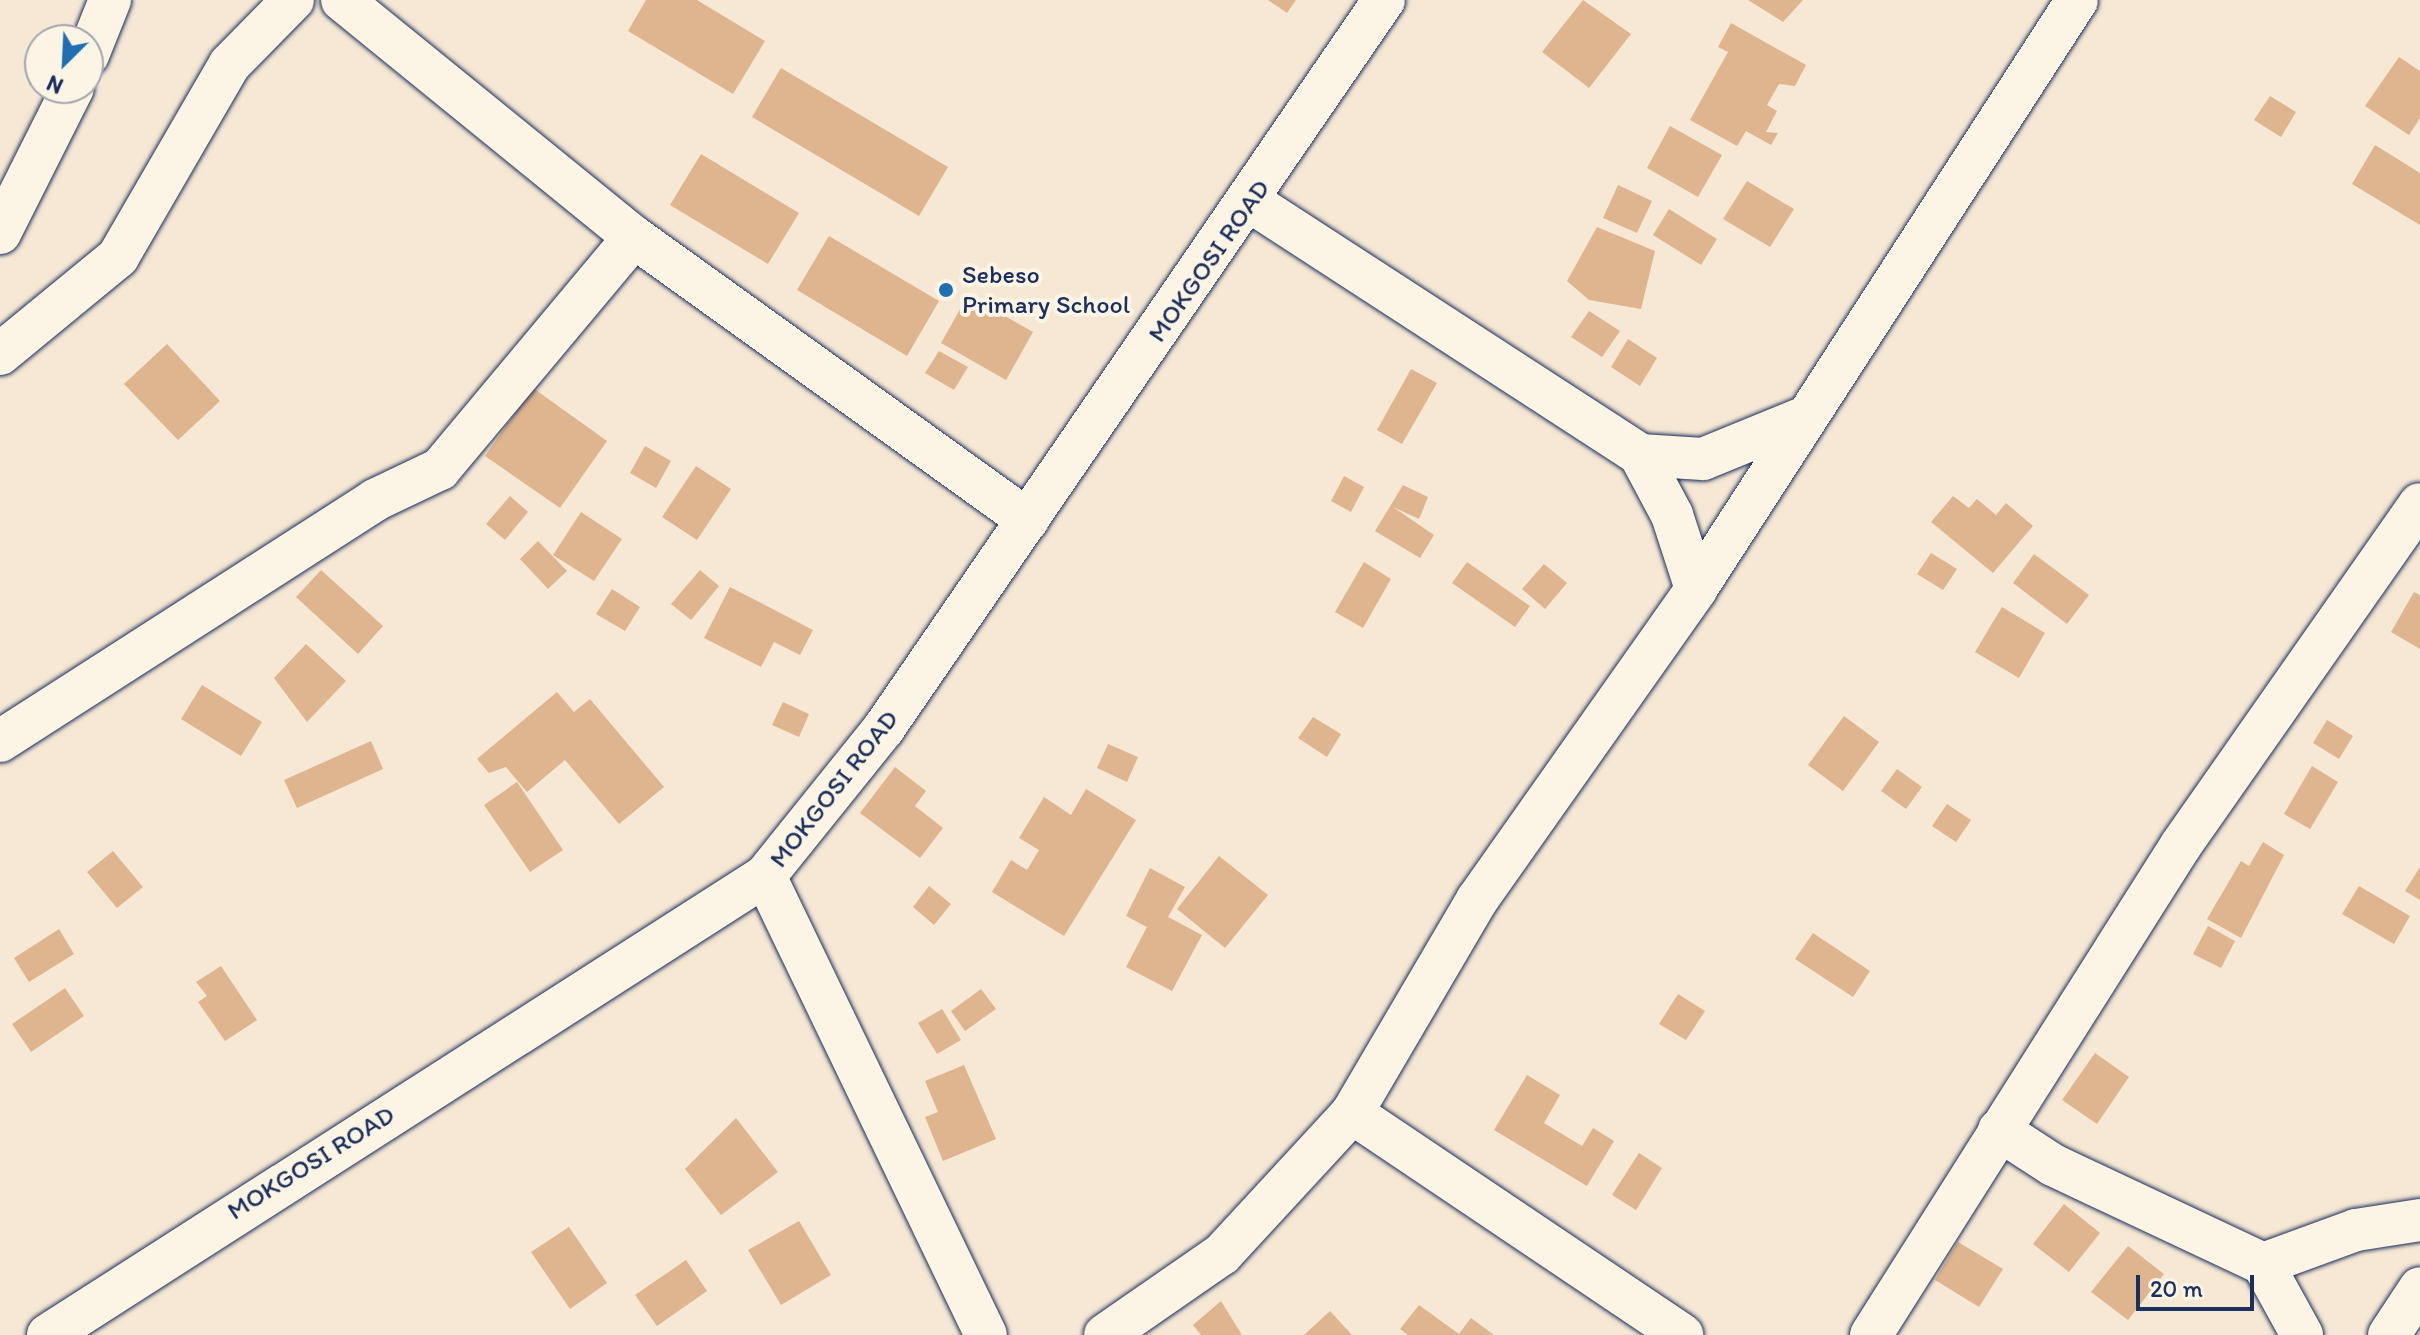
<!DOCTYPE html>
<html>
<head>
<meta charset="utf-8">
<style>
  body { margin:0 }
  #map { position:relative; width:2420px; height:1335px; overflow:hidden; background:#f6e8d4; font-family:Itim,sans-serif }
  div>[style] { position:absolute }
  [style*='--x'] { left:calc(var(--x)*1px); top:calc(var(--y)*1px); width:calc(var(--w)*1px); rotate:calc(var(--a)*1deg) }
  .building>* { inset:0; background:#dfb58f }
  .roads { filter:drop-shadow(0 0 2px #1b2f5e) drop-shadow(0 0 2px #1b2f5e) }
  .street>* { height:42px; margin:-21px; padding:0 21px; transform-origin:21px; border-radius:21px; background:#fcf5e5 }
  .dots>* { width:22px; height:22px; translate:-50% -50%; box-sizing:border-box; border:4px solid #fcf5e5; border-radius:50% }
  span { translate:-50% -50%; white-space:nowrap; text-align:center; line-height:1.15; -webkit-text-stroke:8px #fcf5e5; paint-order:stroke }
  .street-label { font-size:26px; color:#1b2f5e }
  .poi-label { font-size:26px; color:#1b2f5e }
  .left { translate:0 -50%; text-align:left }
  .north { position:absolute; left:24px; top:24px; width:80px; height:80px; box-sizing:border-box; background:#fcf5e5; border:2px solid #a2a6af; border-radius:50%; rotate:204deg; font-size:22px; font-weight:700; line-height:32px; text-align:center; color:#1b2f5e }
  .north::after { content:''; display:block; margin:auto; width:28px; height:36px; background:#1f6fb2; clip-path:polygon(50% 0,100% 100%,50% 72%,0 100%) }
  .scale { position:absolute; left:2136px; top:1275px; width:118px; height:36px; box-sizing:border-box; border:4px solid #1b2f5e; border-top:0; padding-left:10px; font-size:24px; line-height:28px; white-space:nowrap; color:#1b2f5e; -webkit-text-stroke:6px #fcf5e5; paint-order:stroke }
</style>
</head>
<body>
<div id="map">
  <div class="building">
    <i style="clip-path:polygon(646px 0,697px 0,765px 41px,733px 94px,628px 31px)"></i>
    <i style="clip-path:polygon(1268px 0,1296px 0,1287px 13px)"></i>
    <i style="clip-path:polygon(1583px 0,1631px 34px,1589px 88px,1542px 52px)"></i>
    <i style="clip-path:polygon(1748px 0,1803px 0,1783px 22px)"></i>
    <i style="clip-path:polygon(1731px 23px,1806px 65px,1795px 86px,1779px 84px,1767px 105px,1777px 111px,1766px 132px,1778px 133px,1771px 145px,1746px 131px,1737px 146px,1690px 120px,1728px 52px,1718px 47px)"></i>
    <i style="clip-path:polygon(2399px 57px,2420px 71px,2420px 118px,2409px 135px,2365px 106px)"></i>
    <i style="clip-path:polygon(781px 68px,948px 167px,919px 216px,752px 117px)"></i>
    <i style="clip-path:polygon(2270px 96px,2296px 112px,2281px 137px,2254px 120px)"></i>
    <i style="clip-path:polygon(1670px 126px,1722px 155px,1698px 197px,1647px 168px)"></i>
    <i style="clip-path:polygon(2375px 145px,2420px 173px,2420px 225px,2352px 184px)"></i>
    <i style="clip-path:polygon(701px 154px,799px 213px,768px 264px,670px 205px)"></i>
    <i style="clip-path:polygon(1747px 181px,1794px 209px,1770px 247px,1723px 219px)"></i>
    <i style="clip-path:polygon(1618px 185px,1652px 201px,1637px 233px,1603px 218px)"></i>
    <i style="clip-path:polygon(1669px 209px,1717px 239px,1701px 265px,1653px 235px)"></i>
    <i style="clip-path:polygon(1597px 227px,1655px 251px,1641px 309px,1589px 300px,1567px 281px)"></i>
    <i style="clip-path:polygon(829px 236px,939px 301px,907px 356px,797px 290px)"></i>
    <i style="clip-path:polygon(968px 295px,1033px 332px,1006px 380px,941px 343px)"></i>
    <i style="clip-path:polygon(1589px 311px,1620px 331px,1602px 357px,1571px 337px)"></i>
    <i style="clip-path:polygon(1628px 339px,1657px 358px,1640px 386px,1611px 367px)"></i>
    <i style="clip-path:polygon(167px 344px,220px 401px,178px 440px,124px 384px)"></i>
    <i style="clip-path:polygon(939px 351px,968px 367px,954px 390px,925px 373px)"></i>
    <i style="clip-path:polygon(1411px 369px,1437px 383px,1402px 444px,1377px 430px)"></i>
    <i style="clip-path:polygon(533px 388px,607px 441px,560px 508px,485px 456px)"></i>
    <i style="clip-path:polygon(645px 446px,671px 461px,656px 488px,630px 473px)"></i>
    <i style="clip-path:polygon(696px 466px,731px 489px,697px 540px,662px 517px)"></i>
    <i style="clip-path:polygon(1344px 476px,1364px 487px,1351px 512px,1331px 501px)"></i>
    <i style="clip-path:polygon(1403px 485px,1428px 497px,1419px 519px,1393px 507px,1434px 535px,1420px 558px,1375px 531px)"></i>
    <i style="clip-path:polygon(510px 496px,528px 512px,505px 540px,486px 524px)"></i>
    <i style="clip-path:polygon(1953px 496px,1969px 508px,1977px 499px,1996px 515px,2006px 503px,2033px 526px,1993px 573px,1931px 522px)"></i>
    <i style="clip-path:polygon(581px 512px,622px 539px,594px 581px,553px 555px)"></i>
    <i style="clip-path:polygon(538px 541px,567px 571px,548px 589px,520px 559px)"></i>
    <i style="clip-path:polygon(1931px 553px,1957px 569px,1943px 590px,1917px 574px)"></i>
    <i style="clip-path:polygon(2034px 554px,2089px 595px,2067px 624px,2013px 583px)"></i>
    <i style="clip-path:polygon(1364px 562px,1391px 579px,1363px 628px,1335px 612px)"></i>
    <i style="clip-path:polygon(1467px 562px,1530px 606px,1515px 627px,1452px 583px)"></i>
    <i style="clip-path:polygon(1544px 564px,1567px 583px,1545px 609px,1522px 589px)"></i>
    <i style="clip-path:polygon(321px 570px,383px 626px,358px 654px,296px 597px)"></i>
    <i style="clip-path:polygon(700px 570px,719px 586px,691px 620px,671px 604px)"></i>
    <i style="clip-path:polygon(730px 587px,813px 630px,800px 655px,774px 642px,761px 667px,704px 638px)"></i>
    <i style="clip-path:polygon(612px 589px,640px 607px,625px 631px,596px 614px)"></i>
    <i style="clip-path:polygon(2414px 592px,2420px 595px,2420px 649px,2391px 632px)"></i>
    <i style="clip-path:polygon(2002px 607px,2045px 633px,2019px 678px,1975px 652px)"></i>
    <i style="clip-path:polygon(306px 644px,346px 681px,307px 722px,274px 678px)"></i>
    <i style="clip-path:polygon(202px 685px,262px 722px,241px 756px,181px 719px)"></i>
    <i style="clip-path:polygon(557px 692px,574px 712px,590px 699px,664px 787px,619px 824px,565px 760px,527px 792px,506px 767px,489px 773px,477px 759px)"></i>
    <i style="clip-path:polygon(783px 702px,809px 714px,799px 737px,772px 725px)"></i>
    <i style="clip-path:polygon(1844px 716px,1879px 742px,1843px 791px,1808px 765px)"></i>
    <i style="clip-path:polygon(1313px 717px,1341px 734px,1327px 757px,1298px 738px)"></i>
    <i style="clip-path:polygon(2327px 720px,2353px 736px,2339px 759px,2313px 743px)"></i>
    <i style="clip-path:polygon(371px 741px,383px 769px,297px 808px,284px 780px)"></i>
    <i style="clip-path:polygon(1108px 744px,1138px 757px,1127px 782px,1097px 768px)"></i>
    <i style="clip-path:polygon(2312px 766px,2338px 782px,2310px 829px,2284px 814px)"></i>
    <i style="clip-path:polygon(895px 767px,926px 791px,915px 806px,943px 828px,920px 858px,860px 813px)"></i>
    <i style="clip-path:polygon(1897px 769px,1922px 787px,1906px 809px,1881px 791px)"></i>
    <i style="clip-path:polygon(517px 782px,563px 850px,530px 872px,484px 805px)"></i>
    <i style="clip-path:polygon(1086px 789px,1136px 820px,1064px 936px,992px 892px,1011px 860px,1027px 870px,1039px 850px,1019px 838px,1044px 797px,1071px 815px)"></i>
    <i style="clip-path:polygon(1947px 804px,1971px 820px,1956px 842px,1932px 826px)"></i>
    <i style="clip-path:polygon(2263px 842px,2284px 855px,2241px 938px,2207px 919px,2241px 861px,2249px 866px)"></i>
    <i style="clip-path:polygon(113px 851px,143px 887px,117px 908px,87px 872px)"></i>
    <i style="clip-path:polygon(1219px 856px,1268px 895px,1225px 948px,1177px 909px)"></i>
    <i style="clip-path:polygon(2420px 867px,2420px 900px,2405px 891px)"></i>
    <i style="clip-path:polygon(1150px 868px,1185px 887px,1168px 917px,1202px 935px,1172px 991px,1126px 967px,1147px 927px,1126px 916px)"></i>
    <i style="clip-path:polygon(929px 886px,951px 904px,934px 925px,913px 907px)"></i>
    <i style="clip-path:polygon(2359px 886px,2410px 916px,2394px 944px,2342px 914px)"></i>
    <i style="clip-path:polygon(2208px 926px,2235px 941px,2221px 968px,2193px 954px)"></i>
    <i style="clip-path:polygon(59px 929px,74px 954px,29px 982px,14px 958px)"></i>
    <i style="clip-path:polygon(1813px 933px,1870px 971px,1853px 997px,1795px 959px)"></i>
    <i style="clip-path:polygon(221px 966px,257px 1020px,225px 1041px,198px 1002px,207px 996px,196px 982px)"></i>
    <i style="clip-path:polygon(65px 988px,84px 1016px,31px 1052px,12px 1024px)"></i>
    <i style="clip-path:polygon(981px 989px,996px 1009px,965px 1031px,951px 1011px)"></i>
    <i style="clip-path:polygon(1678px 994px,1705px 1011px,1686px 1040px,1659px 1024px)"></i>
    <i style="clip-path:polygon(942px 1009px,961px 1040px,937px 1054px,918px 1023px)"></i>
    <i style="clip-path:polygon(2095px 1053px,2129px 1077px,2097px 1124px,2062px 1100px)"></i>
    <i style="clip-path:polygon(964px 1065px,996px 1139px,943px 1161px,925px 1117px,938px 1112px,925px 1081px)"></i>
    <i style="clip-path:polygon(1527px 1075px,1560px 1095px,1544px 1123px,1582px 1146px,1593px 1128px,1614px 1141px,1587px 1186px,1494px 1130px)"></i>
    <i style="clip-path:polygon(736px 1118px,778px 1172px,721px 1215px,685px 1169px)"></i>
    <i style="clip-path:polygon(1639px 1153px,1662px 1168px,1636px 1210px,1612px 1195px)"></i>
    <i style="clip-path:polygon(2064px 1204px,2100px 1233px,2069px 1272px,2033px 1244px)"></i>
    <i style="clip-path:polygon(799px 1221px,831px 1275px,781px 1305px,748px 1250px)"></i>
    <i style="clip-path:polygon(569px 1227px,607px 1283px,570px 1309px,531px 1252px)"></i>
    <i style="clip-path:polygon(1958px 1242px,2003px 1269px,1979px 1307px,1935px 1280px)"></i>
    <i style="clip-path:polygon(2128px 1246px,2164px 1274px,2128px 1320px,2091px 1292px)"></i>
    <i style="clip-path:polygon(686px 1260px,707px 1291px,657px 1326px,635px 1295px)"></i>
    <i style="clip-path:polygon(1221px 1301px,1242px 1335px,1201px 1335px,1193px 1325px)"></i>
    <i style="clip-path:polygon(1419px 1305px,1459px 1334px,1471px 1318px,1494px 1335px,1408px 1335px,1400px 1329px)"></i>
    <i style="clip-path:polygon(1330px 1311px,1352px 1335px,1304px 1335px)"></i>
  </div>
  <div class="roads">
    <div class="street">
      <i style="--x:342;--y:0;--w:376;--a:39.1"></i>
      <i style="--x:634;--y:237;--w:485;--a:35.7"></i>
      <i style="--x:88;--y:55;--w:59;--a:-68.2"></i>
      <i style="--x:1251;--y:202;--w:464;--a:33"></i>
      <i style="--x:1640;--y:455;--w:68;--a:61.9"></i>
      <i style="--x:1672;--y:515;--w:78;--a:72"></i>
      <i style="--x:0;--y:233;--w:162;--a:-63.3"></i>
      <i style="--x:0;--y:354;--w:153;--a:-39.4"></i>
      <i style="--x:118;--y:257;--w:223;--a:-59.9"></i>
      <i style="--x:230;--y:64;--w:90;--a:-45.5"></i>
      <i style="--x:1640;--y:455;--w:63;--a:3.6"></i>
      <i style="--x:1703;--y:459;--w:106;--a:-22.2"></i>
      <i style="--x:0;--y:741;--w:446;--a:-32.7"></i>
      <i style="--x:375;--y:500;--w:72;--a:-25.5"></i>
      <i style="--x:440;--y:469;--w:302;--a:-50.1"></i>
      <i style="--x:765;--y:876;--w:509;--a:64.29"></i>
      <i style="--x:1352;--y:1113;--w:398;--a:33.9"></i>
      <i style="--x:1999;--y:1130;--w:64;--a:32.9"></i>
      <i style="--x:2053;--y:1165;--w:232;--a:25.2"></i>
      <i style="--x:2263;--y:1264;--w:81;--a:61.2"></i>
      <i style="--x:2263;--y:1264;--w:99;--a:-20.1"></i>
      <i style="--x:2356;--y:1230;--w:65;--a:-8.9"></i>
      <i style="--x:48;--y:1335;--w:851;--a:-32.63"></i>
      <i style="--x:765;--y:876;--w:190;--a:-51.2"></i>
      <i style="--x:884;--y:728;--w:883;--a:-55.52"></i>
      <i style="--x:1105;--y:1335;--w:142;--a:-34.7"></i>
      <i style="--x:1222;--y:1254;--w:192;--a:-47.3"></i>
      <i style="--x:1352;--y:1113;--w:247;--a:-59.6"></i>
      <i style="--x:1477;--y:900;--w:380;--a:-54.8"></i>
      <i style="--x:1696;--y:589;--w:701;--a:-57.1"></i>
      <i style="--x:1871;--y:1335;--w:580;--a:-57.68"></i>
      <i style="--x:2181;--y:845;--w:416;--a:-55"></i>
      <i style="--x:2389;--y:1335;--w:56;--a:-56.6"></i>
    </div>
  </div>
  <div class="dots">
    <i style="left:946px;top:290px;background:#1f6fb2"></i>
  </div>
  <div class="street-label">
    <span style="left:1209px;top:261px;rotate:-55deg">MOKGOSI ROAD</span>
    <span style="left:834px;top:789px;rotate:-52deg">MOKGOSI ROAD</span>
    <span style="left:311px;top:1163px;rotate:-32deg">MOKGOSI ROAD</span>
  </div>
  <div class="poi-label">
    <span class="left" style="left:962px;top:290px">Sebeso<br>Primary School</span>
  </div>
  <div class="north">N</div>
  <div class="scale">20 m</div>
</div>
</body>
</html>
